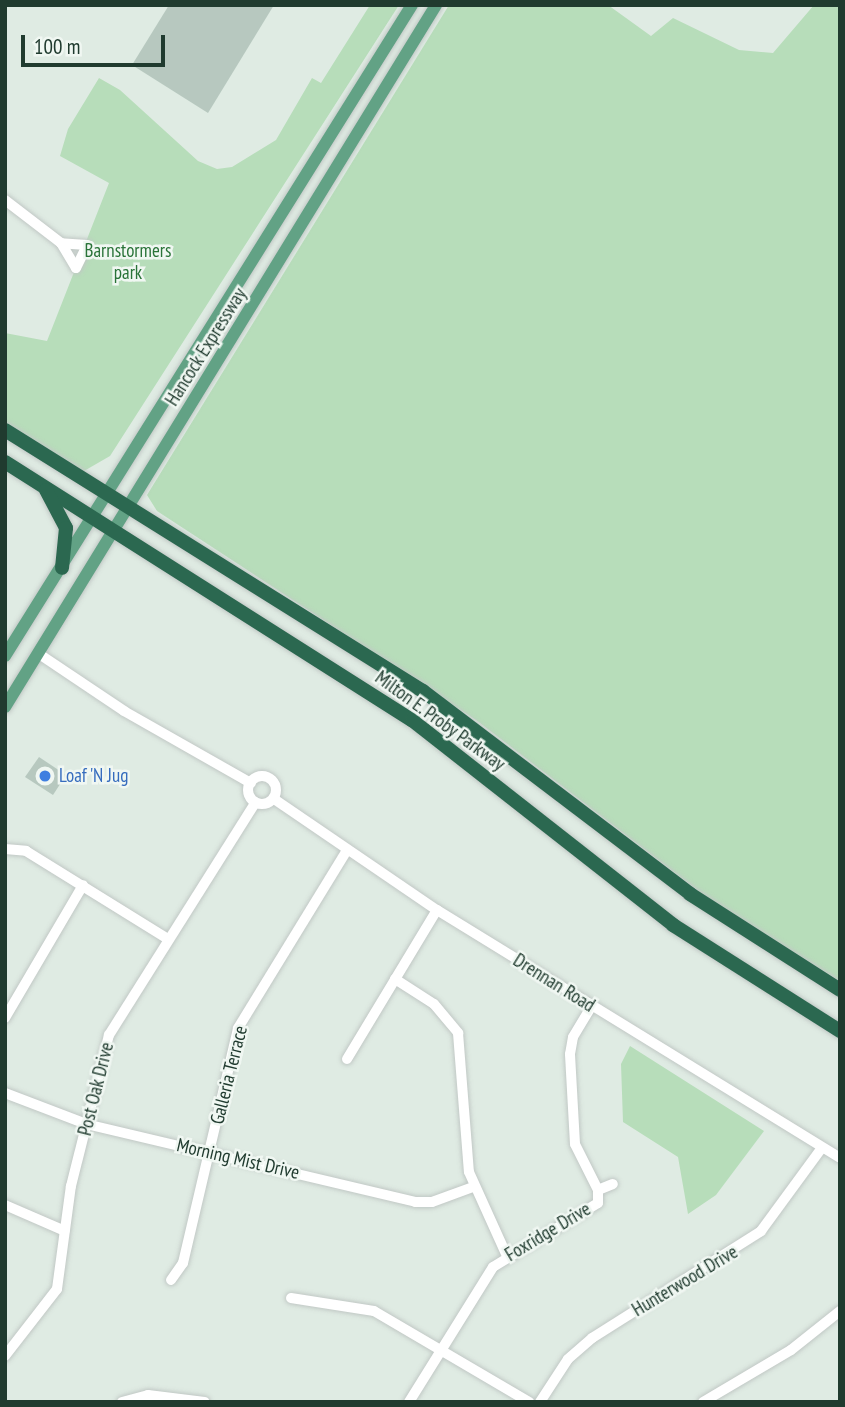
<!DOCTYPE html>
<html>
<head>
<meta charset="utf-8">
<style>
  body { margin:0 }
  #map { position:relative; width:845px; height:1407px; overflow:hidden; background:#dfebe3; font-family:"PT Sans Narrow",sans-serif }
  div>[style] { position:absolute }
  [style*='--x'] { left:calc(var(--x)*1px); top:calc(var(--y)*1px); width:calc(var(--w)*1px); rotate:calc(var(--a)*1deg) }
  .green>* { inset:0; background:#b7ddba }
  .building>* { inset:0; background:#b7c8bf }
  .roads { filter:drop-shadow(0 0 2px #c1c8c5) drop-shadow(0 0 2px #c1c8c5) }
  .minor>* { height:10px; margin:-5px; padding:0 5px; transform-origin:5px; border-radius:5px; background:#fff }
  .minor>.ring { margin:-5px; padding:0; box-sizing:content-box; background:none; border:10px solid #fff; border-radius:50% }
  .major>* { height:12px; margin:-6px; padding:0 6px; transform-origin:6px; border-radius:6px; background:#62a285 }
  .highway>* { height:14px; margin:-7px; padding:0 7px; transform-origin:7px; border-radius:7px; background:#2b6850 }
  .dots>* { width:19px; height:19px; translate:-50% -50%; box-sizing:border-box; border:4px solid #f0f7f2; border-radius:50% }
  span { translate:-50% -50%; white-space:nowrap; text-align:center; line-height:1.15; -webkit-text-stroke:5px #f0f7f2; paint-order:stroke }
  .park-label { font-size:19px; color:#297338 }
  .street-label { font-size:19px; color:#203b2f }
  .shop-label { font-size:19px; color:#366cbe }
  .left { translate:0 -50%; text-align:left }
  .frame { position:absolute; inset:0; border:7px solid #203b2f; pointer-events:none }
  .scale { position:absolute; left:21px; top:35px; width:144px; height:32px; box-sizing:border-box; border:4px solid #203b2f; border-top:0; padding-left:9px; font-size:21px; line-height:24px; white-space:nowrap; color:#203b2f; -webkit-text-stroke:5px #f0f7f2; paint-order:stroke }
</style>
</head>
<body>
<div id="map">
  <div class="green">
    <i style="clip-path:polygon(370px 5px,399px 5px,110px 456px,84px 471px,5px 422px,5px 333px,47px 341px,109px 183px,60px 156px,68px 129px,99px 78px,120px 90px,198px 161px,217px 169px,232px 167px,276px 140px,312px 78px,321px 83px)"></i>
    <i style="clip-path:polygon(449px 5px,608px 5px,651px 36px,673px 18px,739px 50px,773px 53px,814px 5px,840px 5px,840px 981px,708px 898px,476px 720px,157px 511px,147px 495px)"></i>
    <i style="clip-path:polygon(630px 1046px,764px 1131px,716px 1195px,688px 1214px,678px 1157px,623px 1122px,621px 1064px)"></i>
  </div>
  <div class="building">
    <i style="clip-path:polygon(169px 5px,274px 5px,208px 113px,132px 65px)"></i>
    <i style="clip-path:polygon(39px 757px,66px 775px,53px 795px,25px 777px)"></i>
  </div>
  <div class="roads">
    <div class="minor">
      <i style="--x:5;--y:200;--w:71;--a:37.5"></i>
      <i style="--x:61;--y:243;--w:29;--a:59"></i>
      <i style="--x:76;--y:268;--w:25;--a:-64"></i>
      <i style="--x:87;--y:245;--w:26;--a:-176"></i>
      <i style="--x:39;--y:654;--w:102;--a:33.8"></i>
      <i style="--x:124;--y:711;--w:146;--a:29.6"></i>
      <i class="ring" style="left:248px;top:776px;width:18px;height:18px"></i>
      <i style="--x:274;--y:799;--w:197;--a:34.3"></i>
      <i style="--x:437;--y:910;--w:473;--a:31.6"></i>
      <i style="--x:5;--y:849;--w:21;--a:5"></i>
      <i style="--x:26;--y:851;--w:167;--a:31.8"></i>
      <i style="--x:395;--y:979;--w:46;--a:32.7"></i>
      <i style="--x:434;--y:1004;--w:38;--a:50"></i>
      <i style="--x:458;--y:1033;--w:139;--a:85.5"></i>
      <i style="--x:469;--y:1172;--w:90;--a:65.7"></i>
      <i style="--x:5;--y:1018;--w:154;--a:-59.6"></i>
      <i style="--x:347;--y:1059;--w:174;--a:-58.9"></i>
      <i style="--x:5;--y:1093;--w:87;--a:20.9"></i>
      <i style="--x:86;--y:1124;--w:338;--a:13.3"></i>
      <i style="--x:415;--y:1202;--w:17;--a:0"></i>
      <i style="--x:432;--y:1202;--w:44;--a:-20.1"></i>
      <i style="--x:598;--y:1190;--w:16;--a:-22"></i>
      <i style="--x:5;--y:1205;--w:65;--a:23.4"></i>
      <i style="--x:171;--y:1280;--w:21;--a:-55"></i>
      <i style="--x:183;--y:1263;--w:241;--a:-76.8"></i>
      <i style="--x:238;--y:1028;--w:209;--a:-58.5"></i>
      <i style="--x:291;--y:1298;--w:84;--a:8.9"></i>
      <i style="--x:374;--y:1311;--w:180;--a:30.4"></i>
      <i style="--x:5;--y:1356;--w:85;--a:-52.2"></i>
      <i style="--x:57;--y:1289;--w:104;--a:-82.3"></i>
      <i style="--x:71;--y:1186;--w:156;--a:-75.9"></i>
      <i style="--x:109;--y:1035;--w:275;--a:-57.8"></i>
      <i style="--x:122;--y:1402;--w:27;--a:-15"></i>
      <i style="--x:148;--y:1395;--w:57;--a:7"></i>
      <i style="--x:409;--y:1402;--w:159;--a:-58.1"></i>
      <i style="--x:493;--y:1267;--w:123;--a:-31.4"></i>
      <i style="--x:598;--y:1203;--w:13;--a:-90"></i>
      <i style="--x:598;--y:1190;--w:51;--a:-116.6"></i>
      <i style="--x:575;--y:1144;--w:90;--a:-93.2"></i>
      <i style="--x:570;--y:1054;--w:17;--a:-80"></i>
      <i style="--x:573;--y:1037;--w:35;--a:-59"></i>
      <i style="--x:540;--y:1402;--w:51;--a:-56.9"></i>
      <i style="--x:568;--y:1359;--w:32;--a:-41"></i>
      <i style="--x:592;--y:1338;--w:200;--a:-32.3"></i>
      <i style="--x:761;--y:1231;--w:102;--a:-53.8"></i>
      <i style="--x:703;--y:1402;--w:102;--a:-30.6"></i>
      <i style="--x:791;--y:1350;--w:63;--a:-38.5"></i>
    </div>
    <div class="major">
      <i style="--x:5;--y:656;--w:768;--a:-57.99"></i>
      <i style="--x:5;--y:707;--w:824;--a:-58.45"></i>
    </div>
    <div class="highway">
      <i style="--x:5;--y:430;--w:493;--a:32"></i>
      <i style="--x:423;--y:691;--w:335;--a:37.2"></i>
      <i style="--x:690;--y:894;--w:178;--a:32.6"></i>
      <i style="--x:5;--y:462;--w:482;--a:32.4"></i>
      <i style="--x:412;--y:720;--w:332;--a:38.1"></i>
      <i style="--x:673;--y:925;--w:198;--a:32.4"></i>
      <i style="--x:46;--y:490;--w:43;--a:62.2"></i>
      <i style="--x:66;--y:528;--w:40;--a:95.7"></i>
    </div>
  </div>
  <div class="dots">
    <i style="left:45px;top:776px;background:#3f7fe0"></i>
  </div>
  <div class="park-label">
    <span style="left:128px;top:262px">Barnstormers<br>park</span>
  </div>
  <div class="street-label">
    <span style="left:206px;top:347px;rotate:-58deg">Hancock Expressway</span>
    <span style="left:440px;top:721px;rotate:36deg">Milton E. Proby Parkway</span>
    <span style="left:554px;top:983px;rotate:32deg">Drennan Road</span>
    <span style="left:229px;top:1075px;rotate:-76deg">Galleria Terrace</span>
    <span style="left:96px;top:1089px;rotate:-76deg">Post Oak Drive</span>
    <span style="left:238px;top:1159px;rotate:13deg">Morning Mist Drive</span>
    <span style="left:548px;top:1232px;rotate:-31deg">Foxridge Drive</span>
    <span style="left:685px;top:1281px;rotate:-31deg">Hunterwood Drive</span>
  </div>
  <div class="shop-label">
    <span class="left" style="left:59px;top:776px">Loaf 'N Jug</span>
  </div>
  <div class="frame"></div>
  <div class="scale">100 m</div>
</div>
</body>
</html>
